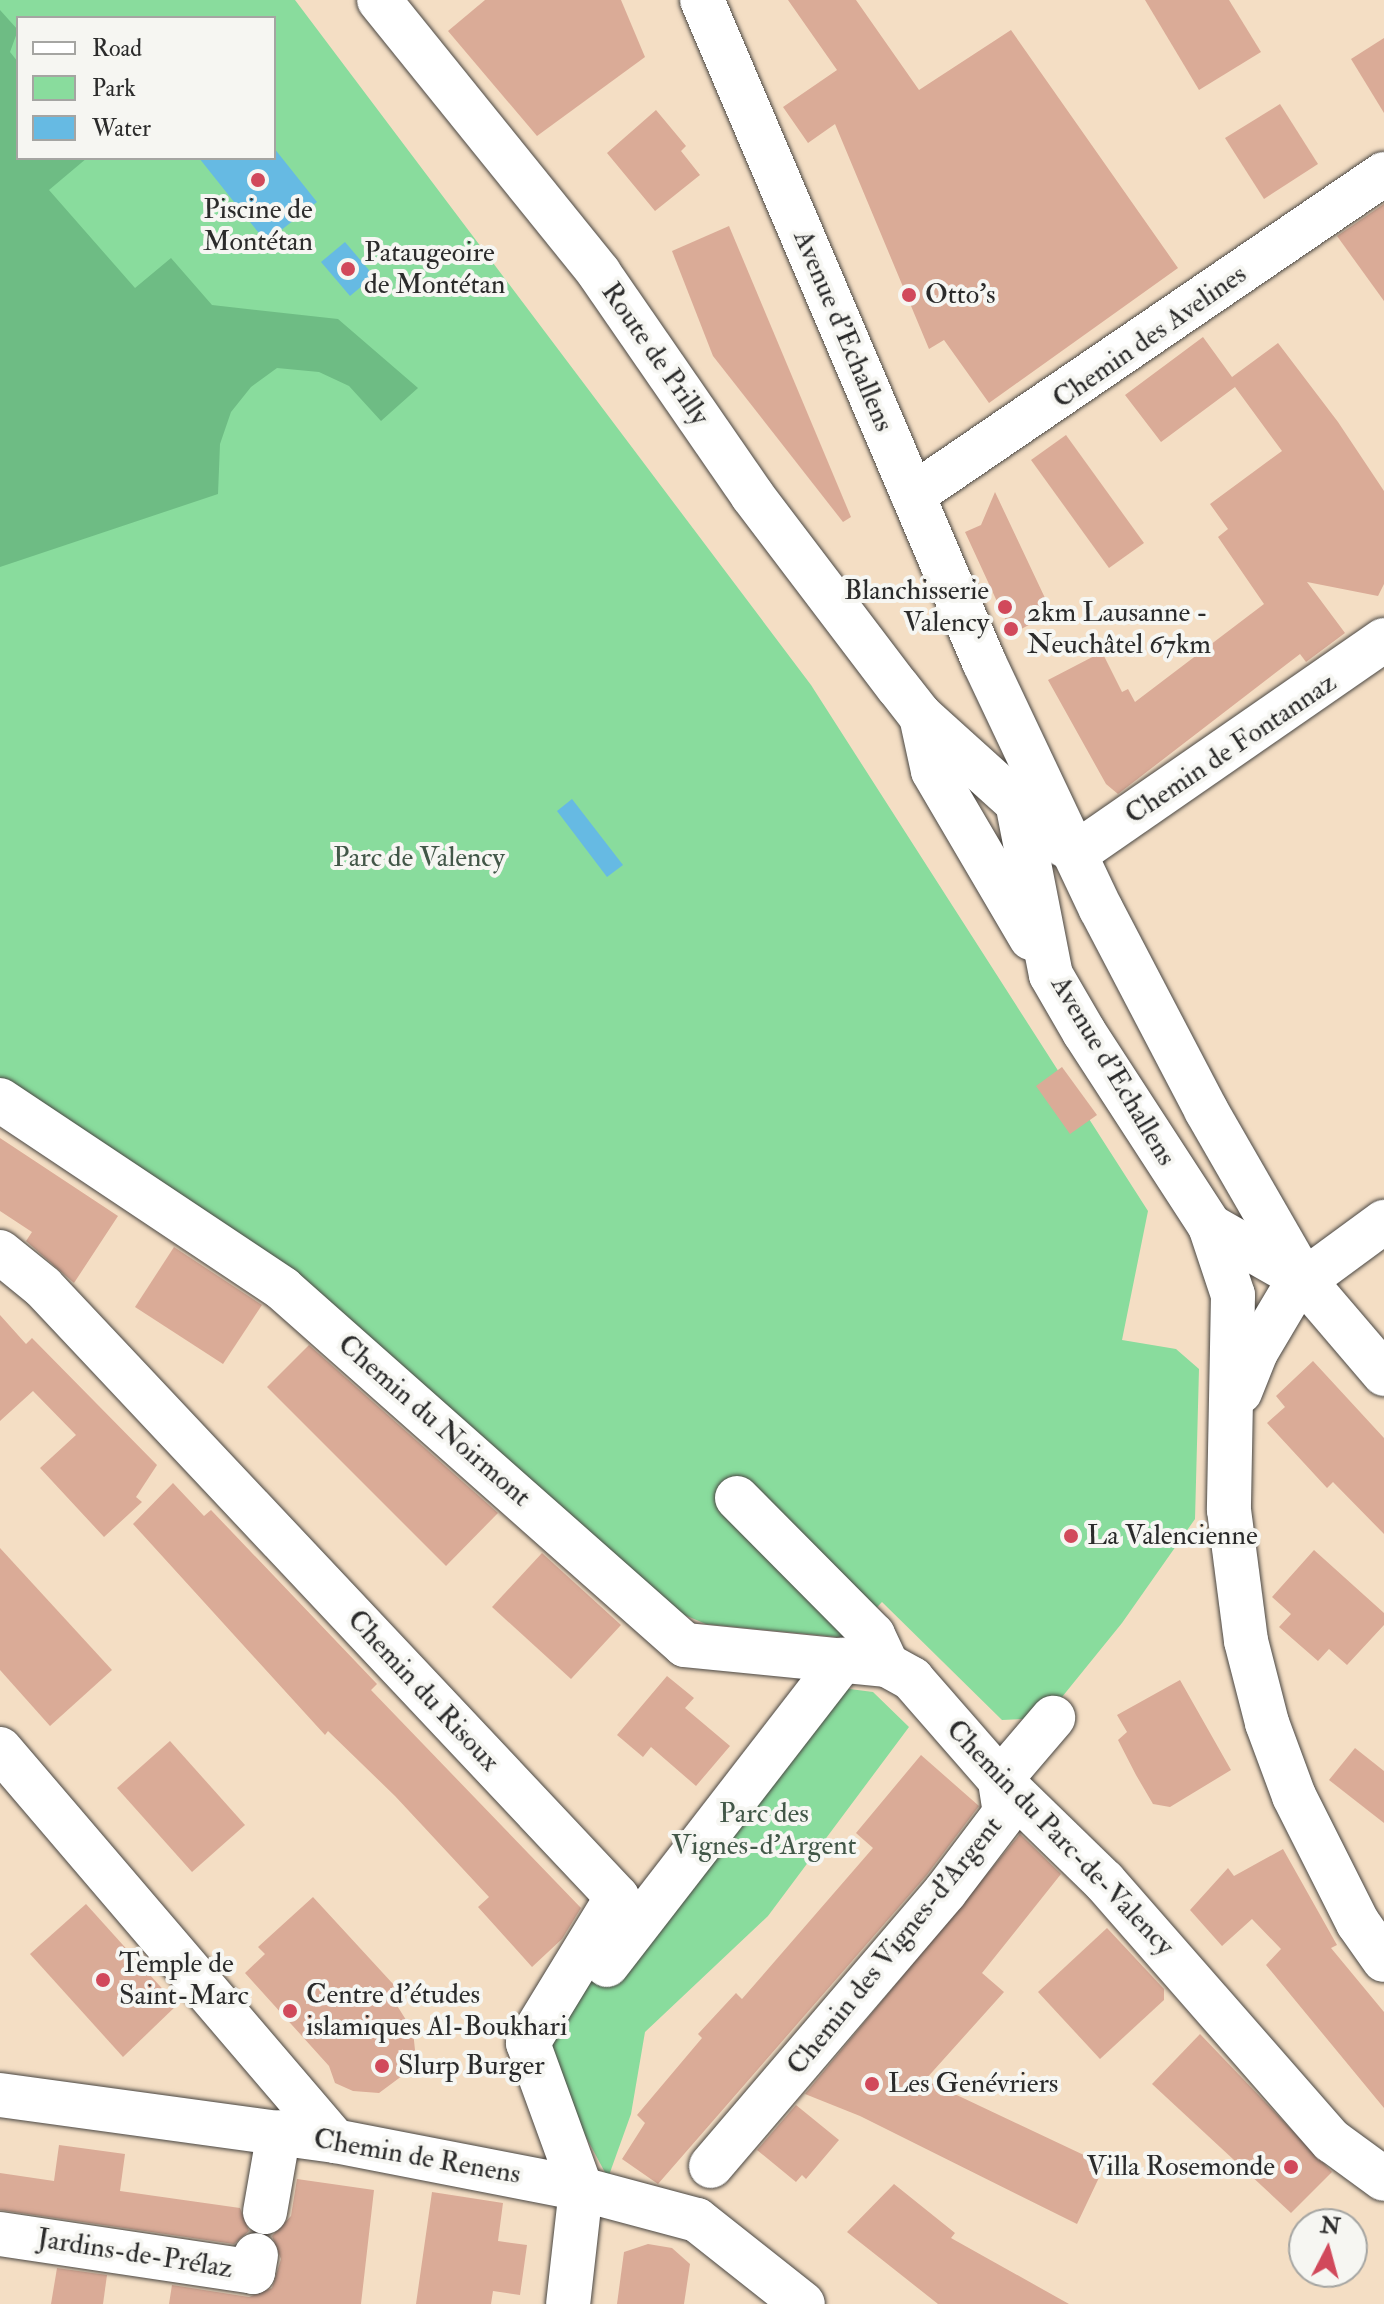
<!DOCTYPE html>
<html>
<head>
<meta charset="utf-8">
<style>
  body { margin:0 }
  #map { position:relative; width:1384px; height:2304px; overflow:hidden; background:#f4dec4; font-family:"IM FELL Double Pica",serif }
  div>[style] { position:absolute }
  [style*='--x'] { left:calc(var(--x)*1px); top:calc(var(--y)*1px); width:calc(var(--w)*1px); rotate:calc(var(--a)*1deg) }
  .green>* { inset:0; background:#89dc9d }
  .forest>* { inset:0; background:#6ebc84 }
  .water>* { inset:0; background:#66bae3 }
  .building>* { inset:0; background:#daab97 }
  .roads { filter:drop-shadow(0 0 2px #494642) drop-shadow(0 0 2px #494642) }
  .minor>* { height:44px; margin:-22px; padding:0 22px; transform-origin:22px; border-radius:22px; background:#fff }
  .major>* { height:44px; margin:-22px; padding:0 22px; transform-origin:22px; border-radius:22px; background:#fff }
  .dots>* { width:22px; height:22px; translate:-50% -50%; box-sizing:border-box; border:4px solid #f6f6f2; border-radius:50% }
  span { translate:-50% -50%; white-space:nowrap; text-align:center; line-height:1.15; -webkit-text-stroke:8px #f6f6f2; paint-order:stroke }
  .poi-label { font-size:28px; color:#2b2b2b }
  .left { translate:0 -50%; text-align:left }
  .right { translate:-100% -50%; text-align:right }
  .street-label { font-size:28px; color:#2b2b2b }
  .park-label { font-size:28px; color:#425748 }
  .legend { position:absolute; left:16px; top:16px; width:260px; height:144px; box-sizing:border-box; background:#f6f6f2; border:2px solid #a5a5a2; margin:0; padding:10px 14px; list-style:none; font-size:24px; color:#2b2b2b }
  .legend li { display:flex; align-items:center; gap:16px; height:40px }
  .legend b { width:40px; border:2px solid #a5a5a2 }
  .north { position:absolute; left:1288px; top:2208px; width:80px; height:80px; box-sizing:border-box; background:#f6f6f2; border:2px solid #a5a5a2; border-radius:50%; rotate:6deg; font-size:22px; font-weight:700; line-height:32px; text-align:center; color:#2b2b2b }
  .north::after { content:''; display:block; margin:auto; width:28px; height:36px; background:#d1495b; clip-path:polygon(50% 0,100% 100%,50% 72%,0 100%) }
</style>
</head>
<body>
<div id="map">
  <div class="green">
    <i style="clip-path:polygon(evenodd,0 0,295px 0,811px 685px,1148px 1211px,1122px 1340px,1176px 1349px,1199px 1369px,1195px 1519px,1122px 1623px,1045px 1718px,1002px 1720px,882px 1602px,848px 1638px,706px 1624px,670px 1609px,0 1080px,0 0,18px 18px,274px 18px,274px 158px,18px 158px,18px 18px)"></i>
    <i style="clip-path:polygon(811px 1684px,873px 1692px,909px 1727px,768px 1916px,645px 2032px,631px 2114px,608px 2178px,542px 2055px,590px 1974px)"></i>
  </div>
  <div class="forest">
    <i style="clip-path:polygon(0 10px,18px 30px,10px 52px,18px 62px,18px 158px,87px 158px,49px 190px,135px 288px,171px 258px,212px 305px,338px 319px,418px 388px,381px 421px,349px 386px,319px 372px,277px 368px,251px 387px,231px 412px,220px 444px,218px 494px,0 567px)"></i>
  </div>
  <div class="water">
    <i style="clip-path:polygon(274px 148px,317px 202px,266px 242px,199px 158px,274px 158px)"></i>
    <i style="clip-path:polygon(345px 242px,374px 276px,350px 296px,321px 262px)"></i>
    <i style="clip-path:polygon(572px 799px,623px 865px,607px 877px,557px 811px)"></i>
  </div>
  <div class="building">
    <i style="clip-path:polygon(485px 0,621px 0,645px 57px,537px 136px,448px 31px)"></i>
    <i style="clip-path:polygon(788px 0,856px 0,919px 90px,1011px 30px,1178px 268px,989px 403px,944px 340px,929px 349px,835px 124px,808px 143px,783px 107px,837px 70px)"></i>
    <i style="clip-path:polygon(1145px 0,1229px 0,1261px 52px,1199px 90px)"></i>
    <i style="clip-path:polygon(1384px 38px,1384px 113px,1351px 59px)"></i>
    <i style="clip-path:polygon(1280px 104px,1318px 164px,1264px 199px,1225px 138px)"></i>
    <i style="clip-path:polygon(656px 110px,686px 146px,681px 151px,700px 175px,655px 211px,607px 153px)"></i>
    <i style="clip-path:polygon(1384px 204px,1384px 301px,1337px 236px)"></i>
    <i style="clip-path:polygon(729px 226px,851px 517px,843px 522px,713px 356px,672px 251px)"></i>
    <i style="clip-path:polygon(1203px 337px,1232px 377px,1278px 343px,1338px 422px,1384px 491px,1384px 584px,1378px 596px,1307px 582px,1345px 633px,1306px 662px,1300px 654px,1118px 794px,1106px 784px,1048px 680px,1102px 652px,1122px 692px,1128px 689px,1135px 702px,1264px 604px,1218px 537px,1228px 529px,1210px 504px,1282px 451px,1235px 387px,1161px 442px,1125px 395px)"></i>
    <i style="clip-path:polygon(1066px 435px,1144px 543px,1109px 568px,1031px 460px)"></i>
    <i style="clip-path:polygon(995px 492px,1045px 598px,1042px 618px,1012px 634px,965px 532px,981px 525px)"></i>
    <i style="clip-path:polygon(1062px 1067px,1097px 1115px,1070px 1134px,1036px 1086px)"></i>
    <i style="clip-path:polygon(0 1138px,118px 1216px,74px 1283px,26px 1241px,32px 1232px,0 1211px)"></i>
    <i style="clip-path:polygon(174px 1247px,262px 1305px,223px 1364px,135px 1307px)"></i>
    <i style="clip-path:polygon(0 1315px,26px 1344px,32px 1338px,157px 1465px,136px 1497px,142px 1502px,104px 1537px,40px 1468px,76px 1435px,33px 1391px,0 1421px)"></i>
    <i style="clip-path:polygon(309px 1345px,498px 1513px,446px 1566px,267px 1387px)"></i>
    <i style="clip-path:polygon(1313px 1361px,1384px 1438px,1384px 1534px,1333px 1482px,1327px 1488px,1267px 1423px,1285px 1407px,1276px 1396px)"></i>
    <i style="clip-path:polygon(173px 1483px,204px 1516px,211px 1510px,377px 1684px,371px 1690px,581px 1908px,562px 1939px,532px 1967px,478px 1907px,489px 1897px,395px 1796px,328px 1731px,325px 1735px,133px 1524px)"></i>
    <i style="clip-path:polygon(0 1548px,112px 1670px,50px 1726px,0 1670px)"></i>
    <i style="clip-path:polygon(1314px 1550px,1384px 1613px,1384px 1625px,1347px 1665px,1329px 1649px,1318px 1661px,1279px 1627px,1291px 1614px,1272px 1597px)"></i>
    <i style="clip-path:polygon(542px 1553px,621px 1625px,571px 1679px,492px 1607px)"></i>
    <i style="clip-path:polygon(667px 1676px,694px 1698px,685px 1708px,730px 1746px,696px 1786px,651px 1747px,643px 1757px,617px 1735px)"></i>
    <i style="clip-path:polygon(1180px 1680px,1231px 1770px,1170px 1807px,1153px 1804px,1136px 1775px,1118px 1740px,1127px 1732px,1117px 1715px)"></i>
    <i style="clip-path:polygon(170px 1741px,245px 1825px,192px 1872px,117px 1788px)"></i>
    <i style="clip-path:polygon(1355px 1748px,1384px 1771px,1384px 1823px,1329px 1780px)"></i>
    <i style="clip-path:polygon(921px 1755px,979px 1806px,926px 1876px,658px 2184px,622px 2159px,645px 2123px,637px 2115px,702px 2038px,698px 2034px,736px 1993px,742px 1999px,873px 1848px,856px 1833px)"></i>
    <i style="clip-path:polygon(1020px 1834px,1061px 1874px,982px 1973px,1004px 1992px,925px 2080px,1105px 2165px,1077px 2224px,860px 2116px,805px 2094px)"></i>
    <i style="clip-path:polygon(1283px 1849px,1337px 1945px,1331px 1948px,1384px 2012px,1384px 2108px,1266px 1965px,1281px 1949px,1252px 1919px,1222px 1946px,1190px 1910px,1228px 1868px,1234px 1876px)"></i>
    <i style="clip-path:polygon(313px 1897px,405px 1997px,396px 2004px,413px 2031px,415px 2050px,410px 2070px,379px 2093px,353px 2091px,335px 2083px,329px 2066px,245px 1973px,265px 1954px,258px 1947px)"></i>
    <i style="clip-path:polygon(86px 1904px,177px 2005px,123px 2057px,30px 1954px)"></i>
    <i style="clip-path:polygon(1107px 1928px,1164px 1989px,1164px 2000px,1100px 2059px,1038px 1992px)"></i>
    <i style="clip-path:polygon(1200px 2034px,1332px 2172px,1291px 2213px,1152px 2084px)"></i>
    <i style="clip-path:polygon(796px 2105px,839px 2140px,806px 2179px,802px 2175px,796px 2182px,757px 2150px)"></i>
    <i style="clip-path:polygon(59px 2145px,125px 2154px,120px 2191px,240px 2208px,249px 2231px,234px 2244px,0 2210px,0 2173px,54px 2181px)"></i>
    <i style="clip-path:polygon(297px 2179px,374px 2190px,361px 2304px,169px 2304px,172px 2285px,249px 2297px,272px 2288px,281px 2259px,272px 2236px,291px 2216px)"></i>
    <i style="clip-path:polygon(894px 2184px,955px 2233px,951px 2238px,1069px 2304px,938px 2304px,847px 2232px)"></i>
    <i style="clip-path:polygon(432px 2192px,503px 2203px,498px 2241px,527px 2245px,520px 2295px,493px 2291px,491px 2304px,416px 2304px)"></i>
    <i style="clip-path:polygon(648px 2244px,672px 2248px,690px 2264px,684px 2304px,617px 2304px,624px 2252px)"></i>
    <i style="clip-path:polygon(57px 2268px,107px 2275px,103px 2304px,51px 2304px)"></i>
  </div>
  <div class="roads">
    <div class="minor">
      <i style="--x:913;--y:495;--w:570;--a:-34.28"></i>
      <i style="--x:1075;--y:854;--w:376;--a:-34.7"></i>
      <i style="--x:0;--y:1100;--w:340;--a:33.7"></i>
      <i style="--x:283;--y:1289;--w:537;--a:41.53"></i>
      <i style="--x:685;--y:1645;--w:203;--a:5.7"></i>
      <i style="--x:1210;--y:1226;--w:73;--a:71.6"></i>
      <i style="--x:1233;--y:1295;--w:215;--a:91.1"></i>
      <i style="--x:1229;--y:1510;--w:132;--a:82.6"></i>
      <i style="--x:1246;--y:1641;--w:85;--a:75.6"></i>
      <i style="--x:1267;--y:1723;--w:78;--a:69.7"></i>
      <i style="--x:1294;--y:1796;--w:142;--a:63.3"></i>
      <i style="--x:1358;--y:1923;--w:45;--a:54.9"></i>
      <i style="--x:0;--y:1252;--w:55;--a:39.1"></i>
      <i style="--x:43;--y:1287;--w:838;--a:46.74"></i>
      <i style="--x:617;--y:1897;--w:171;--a:121.4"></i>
      <i style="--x:528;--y:2043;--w:155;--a:70"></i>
      <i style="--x:581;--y:2189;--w:116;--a:96.4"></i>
      <i style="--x:1240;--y:1392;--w:43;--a:-68.2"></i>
      <i style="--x:1256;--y:1352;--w:74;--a:-59.3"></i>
      <i style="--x:1294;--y:1288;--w:112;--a:-36.3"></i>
      <i style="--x:737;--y:1498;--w:193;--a:45.2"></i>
      <i style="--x:873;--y:1635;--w:33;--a:65"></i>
      <i style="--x:887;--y:1665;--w:29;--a:29"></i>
      <i style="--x:912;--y:1679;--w:134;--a:48.9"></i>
      <i style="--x:1000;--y:1780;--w:145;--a:44.2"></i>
      <i style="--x:1104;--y:1881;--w:346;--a:48.8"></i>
      <i style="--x:1332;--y:2141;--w:64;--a:36.2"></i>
      <i style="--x:0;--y:1749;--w:516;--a:49.48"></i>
      <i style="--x:607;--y:1965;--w:386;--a:-52.3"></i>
      <i style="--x:0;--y:2095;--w:338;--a:7.8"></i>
      <i style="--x:335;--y:2141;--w:251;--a:11"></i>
      <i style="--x:581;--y:2189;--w:120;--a:15"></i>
      <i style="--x:697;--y:2220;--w:135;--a:38.4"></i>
      <i style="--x:711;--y:2166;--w:360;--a:-49.5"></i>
      <i style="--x:945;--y:1892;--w:99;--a:-52.8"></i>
      <i style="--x:1005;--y:1813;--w:33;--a:-99"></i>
      <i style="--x:1000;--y:1780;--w:82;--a:-49.5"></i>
      <i style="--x:265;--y:2212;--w:81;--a:-80.1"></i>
      <i style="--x:0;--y:2234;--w:256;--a:8.5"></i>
      <i style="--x:253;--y:2272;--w:17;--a:-80"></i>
    </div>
    <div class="major">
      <i style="--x:379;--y:0;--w:351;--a:51.1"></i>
      <i style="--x:599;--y:273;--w:270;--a:55.4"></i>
      <i style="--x:752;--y:495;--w:241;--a:52.8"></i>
      <i style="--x:898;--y:687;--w:37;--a:52"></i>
      <i style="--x:921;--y:716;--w:193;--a:42.1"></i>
      <i style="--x:702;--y:0;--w:720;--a:66.93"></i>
      <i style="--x:984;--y:662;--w:273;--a:64.7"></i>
      <i style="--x:1101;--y:909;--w:227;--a:62.4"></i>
      <i style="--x:1206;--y:1110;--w:195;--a:60.1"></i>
      <i style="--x:1303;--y:1279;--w:125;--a:49.5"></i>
      <i style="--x:921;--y:716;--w:56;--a:77.7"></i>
      <i style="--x:933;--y:771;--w:194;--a:59.6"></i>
      <i style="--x:1016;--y:797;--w:181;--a:78.9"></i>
      <i style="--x:1051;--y:975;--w:66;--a:59.9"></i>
      <i style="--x:1084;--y:1032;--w:231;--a:57"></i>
      <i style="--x:1210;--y:1226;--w:107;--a:29.7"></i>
    </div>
  </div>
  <div class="dots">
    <i style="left:258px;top:180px;background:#d1495b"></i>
    <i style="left:348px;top:269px;background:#d1495b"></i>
    <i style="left:909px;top:295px;background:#d1495b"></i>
    <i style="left:1005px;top:607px;background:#d1495b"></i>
    <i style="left:1011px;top:629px;background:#d1495b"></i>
    <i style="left:1071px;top:1536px;background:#d1495b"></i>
    <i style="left:103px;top:1980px;background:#d1495b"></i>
    <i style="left:290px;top:2011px;background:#d1495b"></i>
    <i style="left:382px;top:2066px;background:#d1495b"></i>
    <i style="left:872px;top:2084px;background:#d1495b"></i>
    <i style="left:1291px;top:2167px;background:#d1495b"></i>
  </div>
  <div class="poi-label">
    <span style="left:258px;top:226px">Piscine de<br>Montétan</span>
    <span class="left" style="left:364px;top:269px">Pataugeoire<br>de Montétan</span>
    <span class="left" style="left:925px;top:295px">Otto's</span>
    <span class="right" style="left:989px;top:607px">Blanchisserie<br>Valency</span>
    <span class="left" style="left:1027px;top:629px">2km Lausanne -<br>Neuchâtel 67km</span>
    <span class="left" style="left:1087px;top:1536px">La Valencienne</span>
    <span class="left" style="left:119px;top:1980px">Temple de<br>Saint-Marc</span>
    <span class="left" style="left:306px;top:2011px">Centre d'études<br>islamiques Al-Boukhari</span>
    <span class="left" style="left:398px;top:2066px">Slurp Burger</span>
    <span class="left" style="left:888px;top:2084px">Les Genévriers</span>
    <span class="right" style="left:1275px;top:2167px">Villa Rosemonde</span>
  </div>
  <div class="street-label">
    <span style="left:843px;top:331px;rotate:67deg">Avenue d'Echallens</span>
    <span style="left:1150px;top:337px;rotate:-35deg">Chemin des Avelines</span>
    <span style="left:655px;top:354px;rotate:55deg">Route de Prilly</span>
    <span style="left:1231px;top:749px;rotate:-34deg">Chemin de Fontannaz</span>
    <span style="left:1113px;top:1071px;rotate:59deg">Avenue d'Echallens</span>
    <span style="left:434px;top:1421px;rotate:41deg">Chemin du Noirmont</span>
    <span style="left:423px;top:1691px;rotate:47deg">Chemin du Risoux</span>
    <span style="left:1060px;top:1838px;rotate:46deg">Chemin du Parc-de-Valency</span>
    <span style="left:895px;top:1946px;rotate:-51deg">Chemin des Vignes-d'Argent</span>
    <span style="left:417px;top:2157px;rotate:10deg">Chemin de Renens</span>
    <span style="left:135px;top:2254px;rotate:9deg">Jardins-de-Prélaz</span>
  </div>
  <div class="park-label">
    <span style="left:419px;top:858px">Parc de Valency</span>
    <span style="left:764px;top:1830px">Parc des<br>Vignes-d'Argent</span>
  </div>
  <ul class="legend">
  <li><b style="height:10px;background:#fff"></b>Road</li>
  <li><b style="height:22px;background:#89dc9d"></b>Park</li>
  <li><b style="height:22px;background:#66bae3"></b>Water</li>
  </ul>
  <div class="north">N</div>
</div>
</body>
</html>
